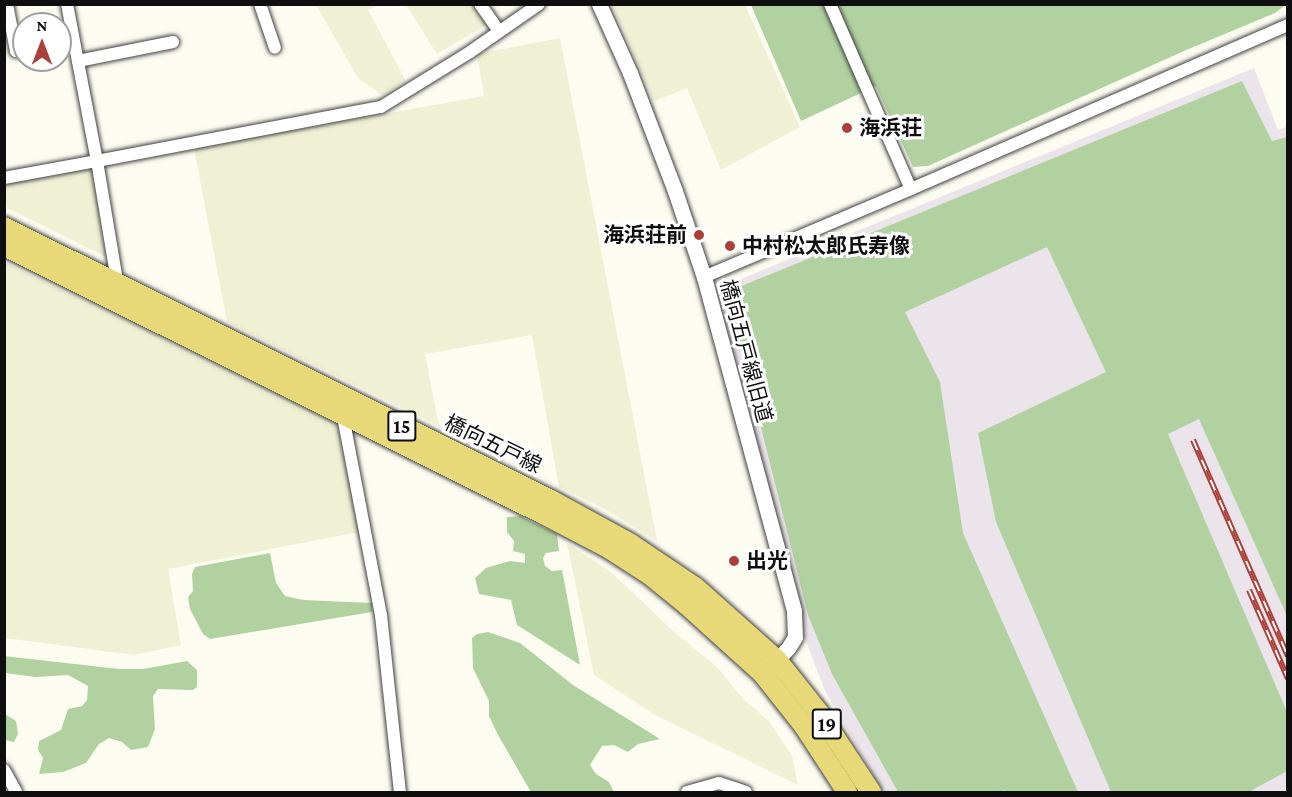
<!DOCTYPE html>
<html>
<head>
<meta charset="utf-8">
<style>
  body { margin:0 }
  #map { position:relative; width:1292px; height:797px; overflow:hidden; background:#fdfcf1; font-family:"Crimson Pro","Noto Sans JP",serif }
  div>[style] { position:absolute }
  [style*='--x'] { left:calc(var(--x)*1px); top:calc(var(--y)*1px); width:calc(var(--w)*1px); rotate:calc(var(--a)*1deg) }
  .industrial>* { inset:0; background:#ebe4eb }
  .farmland>* { inset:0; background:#eff0d4 }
  .forest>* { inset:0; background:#b1d2a0 }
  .roads { filter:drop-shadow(0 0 2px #414141) drop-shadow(0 0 2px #414141) }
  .minor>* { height:12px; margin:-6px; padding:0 6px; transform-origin:6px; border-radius:6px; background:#fff }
  .tertiary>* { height:15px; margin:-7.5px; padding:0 7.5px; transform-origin:7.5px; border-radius:7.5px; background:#fff }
  .primary>* { height:20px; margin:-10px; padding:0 10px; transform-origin:10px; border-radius:10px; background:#e7d977 }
  .rail>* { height:6px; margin-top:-3px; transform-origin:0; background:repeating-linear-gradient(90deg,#fff 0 11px,#ac4038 0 22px); box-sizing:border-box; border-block:2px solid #ac4038 }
  .dots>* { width:16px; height:16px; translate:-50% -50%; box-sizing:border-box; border:3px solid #fff; border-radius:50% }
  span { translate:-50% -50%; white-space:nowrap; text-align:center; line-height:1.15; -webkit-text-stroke:6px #fff; paint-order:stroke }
  .shield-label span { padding:2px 4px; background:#fff; border:2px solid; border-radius:4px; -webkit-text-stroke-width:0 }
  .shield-label { font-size:20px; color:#0e0e0e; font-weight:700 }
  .poi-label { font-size:21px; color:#0e0e0e; font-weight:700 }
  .left { translate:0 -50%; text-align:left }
  .right { translate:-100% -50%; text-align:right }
  .street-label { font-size:21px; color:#0e0e0e }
  .frame { position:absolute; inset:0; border:6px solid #0e0e0e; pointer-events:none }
  .north { position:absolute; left:12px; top:12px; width:60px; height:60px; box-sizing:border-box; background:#fff; border:2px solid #9f9f9f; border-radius:50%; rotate:0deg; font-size:16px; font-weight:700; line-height:24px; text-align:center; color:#0e0e0e }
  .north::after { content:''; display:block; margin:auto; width:21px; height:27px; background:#ac4038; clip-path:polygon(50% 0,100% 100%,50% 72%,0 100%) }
</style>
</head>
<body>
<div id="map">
  <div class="industrial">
    <i style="clip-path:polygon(1254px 68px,1278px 130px,1288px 126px,1287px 792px,883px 792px,825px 691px,804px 636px,714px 290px)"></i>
  </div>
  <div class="farmland">
    <i style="clip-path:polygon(316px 5px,379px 5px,368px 10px,406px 81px,382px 95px,358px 78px)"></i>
    <i style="clip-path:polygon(406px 5px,475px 5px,488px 24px,437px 54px)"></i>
    <i style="clip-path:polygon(612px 5px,745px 5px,800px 127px,721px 170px,687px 88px,654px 101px)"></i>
    <i style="clip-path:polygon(560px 38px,657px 541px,605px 509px,559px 487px,532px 335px,425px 354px,439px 426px,227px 322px,194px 148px,484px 96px,477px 54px)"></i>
    <i style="clip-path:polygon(92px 167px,106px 257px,7px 208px,4px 184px)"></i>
    <i style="clip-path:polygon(5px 262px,337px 424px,359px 532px,168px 569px,181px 645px,134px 655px,5px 638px)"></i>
    <i style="clip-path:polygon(567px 543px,611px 572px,673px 631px,717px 667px,744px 700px,769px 721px,792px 756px,798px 785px,655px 715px,594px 675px)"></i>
  </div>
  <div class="forest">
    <i style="clip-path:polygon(1287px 4px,1275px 13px,1184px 51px,928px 166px,913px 167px,876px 86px,801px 121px,751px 5px)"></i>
    <i style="clip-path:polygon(1242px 81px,1272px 141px,1287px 137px,1287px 616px,1199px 419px,1168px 434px,1287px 712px,1287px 771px,1249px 792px,1111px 792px,996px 522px,978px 433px,1106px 372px,1047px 247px,905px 312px,940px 382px,963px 533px,1078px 792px,1006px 792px,1005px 790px,1000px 792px,898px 792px,832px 674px,808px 615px,727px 292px)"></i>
    <i style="clip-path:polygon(520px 516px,557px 534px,559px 551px,546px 553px,543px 558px,545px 566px,552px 571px,562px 570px,580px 665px,517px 625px,511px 600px,479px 594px,475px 578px,486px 568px,510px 561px,525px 563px,525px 554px,513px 551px,514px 541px,507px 532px,507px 517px)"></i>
    <i style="clip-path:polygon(270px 553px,276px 583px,285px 596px,303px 600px,372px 603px,372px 612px,210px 639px,203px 634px,190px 609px,188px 597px,193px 591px,192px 574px,195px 567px)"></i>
    <i style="clip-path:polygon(488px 632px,520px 643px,573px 685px,660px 739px,638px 744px,628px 752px,614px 745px,602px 746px,590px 765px,596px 774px,609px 782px,614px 792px,531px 792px,498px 735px,489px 716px,489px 701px,473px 668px,472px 638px,477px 634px)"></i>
    <i style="clip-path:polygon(4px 656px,119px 669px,143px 669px,187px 661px,197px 670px,197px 687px,193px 690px,158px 689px,153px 696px,155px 729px,148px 747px,131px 750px,122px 742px,109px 738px,99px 744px,86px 763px,63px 772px,39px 774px,43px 758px,38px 750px,39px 741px,61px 730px,68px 709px,82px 706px,87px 700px,88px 686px,68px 675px,36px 677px,5px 673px)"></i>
    <i style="clip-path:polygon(5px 714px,16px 721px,18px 734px,14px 742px,5px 740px)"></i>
  </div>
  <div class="roads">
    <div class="minor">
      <i style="--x:7;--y:4;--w:48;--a:79.2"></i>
      <i style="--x:16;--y:51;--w:8;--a:-7"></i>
      <i style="--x:67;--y:4;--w:160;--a:79.2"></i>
      <i style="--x:97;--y:161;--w:289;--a:-10.8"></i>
      <i style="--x:381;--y:107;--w:105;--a:-31.7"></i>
      <i style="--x:470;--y:52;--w:84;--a:-34.8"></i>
      <i style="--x:260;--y:4;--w:46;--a:71.2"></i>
      <i style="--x:480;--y:4;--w:33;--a:55"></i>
      <i style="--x:830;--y:4;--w:202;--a:66.4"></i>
      <i style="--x:911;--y:189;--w:411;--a:-23.5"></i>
      <i style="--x:78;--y:61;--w:97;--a:-11.3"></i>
      <i style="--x:4;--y:178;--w:95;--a:-10.4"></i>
      <i style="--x:97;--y:161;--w:127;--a:80.5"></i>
      <i style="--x:704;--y:277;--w:225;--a:-23"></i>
      <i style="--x:342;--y:411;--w:208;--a:79.2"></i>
      <i style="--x:381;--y:615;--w:178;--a:83.9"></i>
      <i style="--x:4;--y:770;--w:25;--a:61"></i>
      <i style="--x:687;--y:792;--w:33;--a:-16"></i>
      <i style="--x:719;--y:783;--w:28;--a:18"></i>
    </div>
    <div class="tertiary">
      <i style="--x:599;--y:4;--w:76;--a:65.8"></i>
      <i style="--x:630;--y:73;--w:126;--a:69.1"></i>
      <i style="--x:675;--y:191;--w:91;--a:71.4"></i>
      <i style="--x:704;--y:277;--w:346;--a:74.9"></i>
      <i style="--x:794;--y:611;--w:26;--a:88"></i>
      <i style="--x:795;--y:637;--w:13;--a:122"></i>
      <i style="--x:788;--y:648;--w:25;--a:133"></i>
    </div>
    <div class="primary">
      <i style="--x:4;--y:227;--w:611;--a:26.52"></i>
      <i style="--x:551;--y:500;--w:91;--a:28.8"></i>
      <i style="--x:631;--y:544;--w:77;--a:33.9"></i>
      <i style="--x:695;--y:587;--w:110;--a:41.7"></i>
      <i style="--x:777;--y:660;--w:68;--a:51.6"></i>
      <i style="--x:819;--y:713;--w:95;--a:56.6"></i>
      <i style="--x:4;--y:246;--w:602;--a:26.44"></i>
      <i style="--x:543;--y:514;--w:76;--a:27.6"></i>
      <i style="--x:610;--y:549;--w:48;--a:33"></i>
      <i style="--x:650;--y:575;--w:48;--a:39"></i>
      <i style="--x:687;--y:605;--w:103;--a:42.2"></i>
      <i style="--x:763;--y:674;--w:66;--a:51.7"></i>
      <i style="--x:804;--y:726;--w:79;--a:56.9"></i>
    </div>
  </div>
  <div class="rail">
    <i style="--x:1193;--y:440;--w:236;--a:66.3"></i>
    <i style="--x:1249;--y:590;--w:97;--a:66.3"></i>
  </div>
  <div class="dots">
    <i style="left:847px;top:128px;background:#ac4038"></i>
    <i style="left:699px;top:235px;background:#ac4038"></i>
    <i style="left:730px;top:246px;background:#ac4038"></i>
    <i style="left:734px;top:561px;background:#ac4038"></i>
  </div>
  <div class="shield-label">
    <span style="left:402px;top:426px">15</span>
    <span style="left:827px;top:724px">19</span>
  </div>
  <div class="poi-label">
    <span class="left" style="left:859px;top:128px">海浜荘</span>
    <span class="right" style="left:687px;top:235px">海浜荘前</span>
    <span class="left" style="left:742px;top:246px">中村松太郎氏寿像</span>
    <span class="left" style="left:746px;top:561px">出光</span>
  </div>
  <div class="street-label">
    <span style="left:746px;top:351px;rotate:75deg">橋向五戸線旧道</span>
    <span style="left:493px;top:444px;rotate:26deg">橋向五戸線</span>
  </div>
  <div class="frame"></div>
  <div class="north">N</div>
</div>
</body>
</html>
